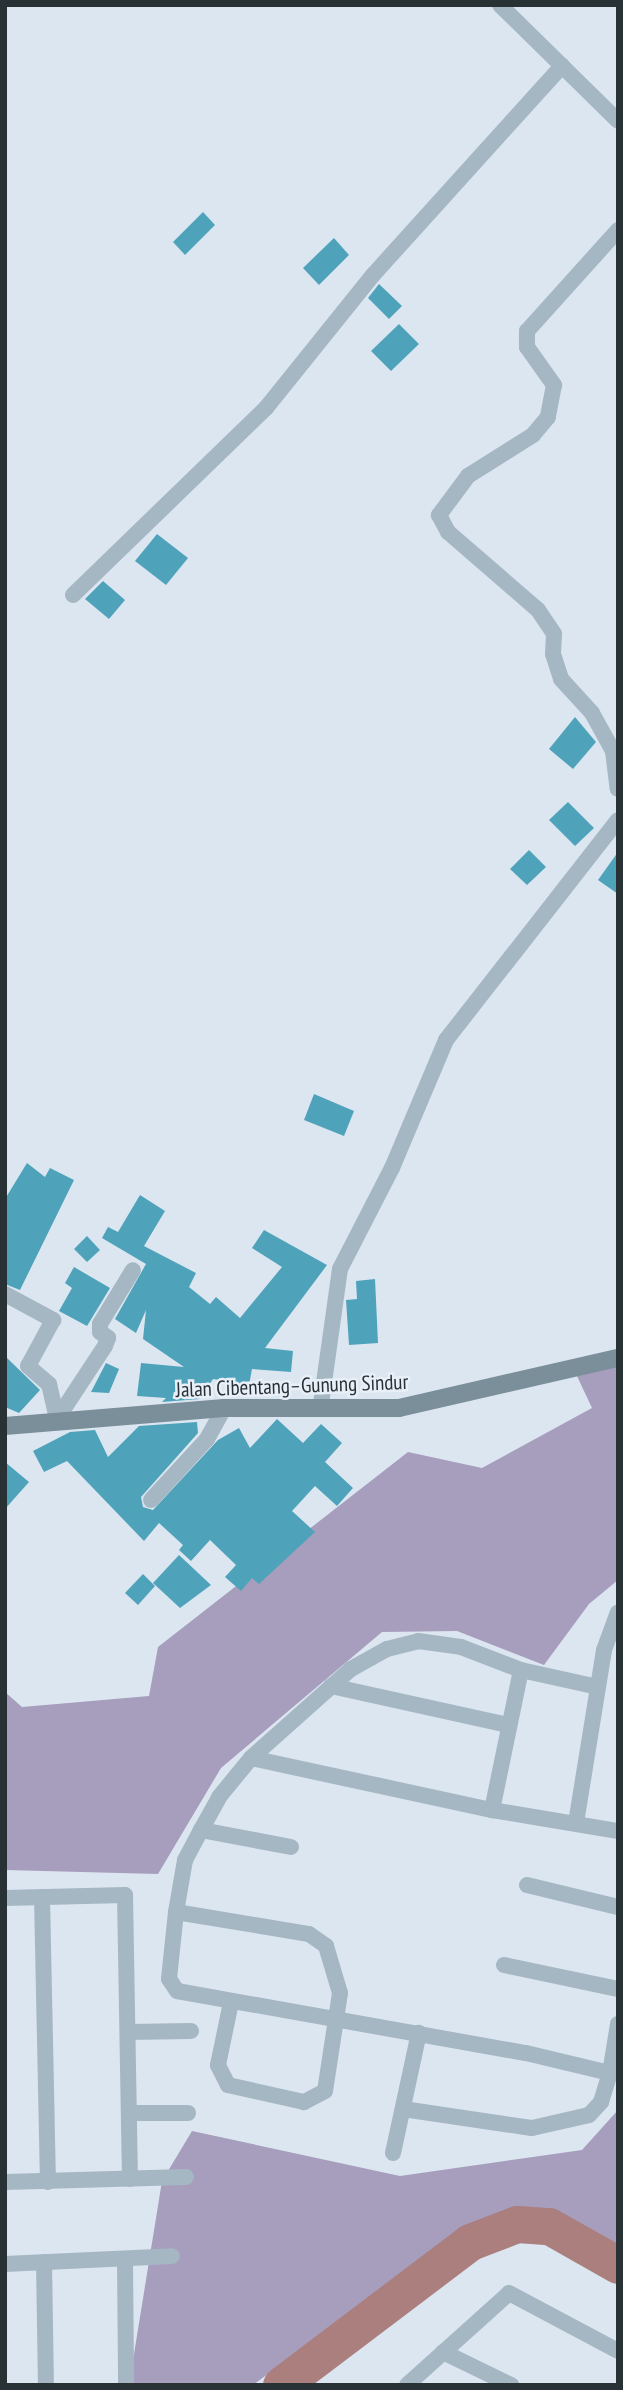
<!DOCTYPE html>
<html>
<head>
<meta charset="utf-8">
<style>
  body { margin:0 }
  #map { position:relative; width:623px; height:2390px; overflow:hidden; background:#dce6f0; font-family:"PT Sans Narrow",sans-serif }
  div>[style] { position:absolute }
  [style*='--x'] { left:calc(var(--x)*1px); top:calc(var(--y)*1px); width:calc(var(--w)*1px); rotate:calc(var(--a)*1deg) }
  .green>* { inset:0; background:#a79dbd }
  .river>* { height:37px; margin:-18.5px; padding:0 18.5px; transform-origin:18.5px; border-radius:18.5px; background:#aa7f7d }
  .building>* { inset:0; background:#4ea3bb }
  .street>* { height:16px; margin:-8px; padding:0 8px; transform-origin:8px; border-radius:8px; background:#a6b7c4 }
  .secondary>* { height:18px; margin:-9px; padding:0 9px; transform-origin:9px; border-radius:9px; background:#7b8f9a }
  span { translate:-50% -50%; white-space:nowrap; text-align:center; line-height:1.15; -webkit-text-stroke:5px #e8eff8; paint-order:stroke }
  .street-label { font-size:21px; color:#283134 }
  .frame { position:absolute; inset:0; border:7px solid #283134; pointer-events:none }
</style>
</head>
<body>
<div id="map">
  <div class="green">
    <i style="clip-path:polygon(618px 1366px,618px 1580px,589px 1604px,544px 1665px,457px 1631px,382px 1632px,221px 1768px,158px 1874px,5px 1870px,5px 1692px,22px 1707px,149px 1696px,158px 1647px,408px 1452px,482px 1468px,592px 1408px,576px 1374px)"></i>
    <i style="clip-path:polygon(618px 2110px,618px 2246px,557px 2212px,472px 2223px,253px 2385px,129px 2385px,162px 2181px,192px 2131px,400px 2176px,582px 2150px)"></i>
  </div>
  <div class="river">
    <i style="--x:281;--y:2385;--w:237;--a:-37.1"></i>
    <i style="--x:470;--y:2242;--w:50;--a:-21"></i>
    <i style="--x:517;--y:2224;--w:32;--a:4"></i>
    <i style="--x:549;--y:2226;--w:79;--a:29.5"></i>
  </div>
  <div class="building">
    <i style="clip-path:polygon(203px 212px,215px 225px,185px 255px,173px 242px)"></i>
    <i style="clip-path:polygon(334px 238px,349px 255px,319px 285px,303px 268px)"></i>
    <i style="clip-path:polygon(379px 284px,402px 306px,389px 319px,368px 298px)"></i>
    <i style="clip-path:polygon(399px 324px,419px 344px,391px 371px,371px 351px)"></i>
    <i style="clip-path:polygon(157px 534px,188px 558px,166px 585px,135px 561px)"></i>
    <i style="clip-path:polygon(103px 581px,125px 600px,109px 619px,85px 599px)"></i>
    <i style="clip-path:polygon(575px 717px,596px 742px,573px 769px,549px 749px)"></i>
    <i style="clip-path:polygon(568px 802px,594px 828px,575px 846px,549px 820px)"></i>
    <i style="clip-path:polygon(529px 850px,546px 867px,527px 885px,510px 869px)"></i>
    <i style="clip-path:polygon(618px 852px,618px 894px,598px 880px)"></i>
    <i style="clip-path:polygon(314px 1094px,354px 1111px,344px 1136px,304px 1120px)"></i>
    <i style="clip-path:polygon(27px 1163px,45px 1177px,50px 1168px,74px 1180px,20px 1290px,5px 1284px,5px 1199px)"></i>
    <i style="clip-path:polygon(140px 1195px,165px 1211px,144px 1246px,196px 1273px,189px 1287px,210px 1304px,216px 1297px,240px 1318px,282px 1267px,252px 1248px,264px 1230px,327px 1265px,265px 1348px,293px 1351px,291px 1372px,252px 1369px,249px 1385px,213px 1379px,200px 1399px,162px 1402px,166px 1398px,137px 1396px,141px 1363px,184px 1367px,143px 1339px,146px 1310px,136px 1333px,115px 1319px,146px 1264px,102px 1238px,108px 1227px,118px 1232px)"></i>
    <i style="clip-path:polygon(87px 1236px,100px 1250px,87px 1262px,74px 1249px)"></i>
    <i style="clip-path:polygon(74px 1267px,110px 1288px,87px 1326px,59px 1311px,72px 1288px,65px 1283px)"></i>
    <i style="clip-path:polygon(375px 1279px,378px 1343px,349px 1345px,346px 1300px,357px 1299px,356px 1281px)"></i>
    <i style="clip-path:polygon(5px 1356px,40px 1390px,19px 1413px,5px 1407px)"></i>
    <i style="clip-path:polygon(106px 1363px,119px 1369px,109px 1393px,91px 1392px)"></i>
    <i style="clip-path:polygon(277px 1419px,303px 1443px,321px 1424px,342px 1443px,325px 1462px,353px 1488px,337px 1506px,315px 1486px,292px 1511px,315px 1532px,259px 1584px,252px 1578px,241px 1591px,225px 1577px,236px 1565px,210px 1540px,191px 1561px,179px 1550px,183px 1545px,159px 1523px,144px 1541px,67px 1461px,44px 1472px,33px 1451px,70px 1432px,95px 1430px,108px 1457px,139px 1426px,197px 1422px,198px 1433px,141px 1497px,143px 1507px,153px 1510px,218px 1440px,239px 1428px,250px 1448px)"></i>
    <i style="clip-path:polygon(5px 1462px,29px 1482px,5px 1509px)"></i>
    <i style="clip-path:polygon(179px 1555px,211px 1585px,180px 1608px,153px 1583px)"></i>
    <i style="clip-path:polygon(143px 1574px,155px 1586px,138px 1605px,125px 1593px)"></i>
  </div>
  <div class="street">
    <i style="--x:500;--y:5;--w:165;--a:44.5"></i>
    <i style="--x:618;--y:230;--w:136;--a:132"></i>
    <i style="--x:527;--y:331;--w:16;--a:90"></i>
    <i style="--x:527;--y:347;--w:47;--a:54.6"></i>
    <i style="--x:554;--y:385;--w:33;--a:101"></i>
    <i style="--x:548;--y:417;--w:23;--a:130"></i>
    <i style="--x:533;--y:435;--w:77;--a:147.8"></i>
    <i style="--x:468;--y:476;--w:49;--a:126.6"></i>
    <i style="--x:439;--y:515;--w:19;--a:62"></i>
    <i style="--x:448;--y:532;--w:119;--a:40.9"></i>
    <i style="--x:538;--y:610;--w:29;--a:56"></i>
    <i style="--x:554;--y:634;--w:20;--a:93"></i>
    <i style="--x:553;--y:654;--w:26;--a:72"></i>
    <i style="--x:561;--y:679;--w:46;--a:47.6"></i>
    <i style="--x:592;--y:713;--w:43;--a:61.1"></i>
    <i style="--x:613;--y:751;--w:38;--a:83"></i>
    <i style="--x:73;--y:595;--w:269;--a:-44.1"></i>
    <i style="--x:266;--y:408;--w:171;--a:-51.2"></i>
    <i style="--x:373;--y:275;--w:282;--a:-47.9"></i>
    <i style="--x:5;--y:1294;--w:55;--a:28.4"></i>
    <i style="--x:53;--y:1320;--w:52;--a:118.5"></i>
    <i style="--x:28;--y:1366;--w:28;--a:41"></i>
    <i style="--x:49;--y:1384;--w:36;--a:77"></i>
    <i style="--x:57;--y:1419;--w:87;--a:-56.7"></i>
    <i style="--x:105;--y:1346;--w:9;--a:-69"></i>
    <i style="--x:108;--y:1338;--w:10;--a:-143"></i>
    <i style="--x:100;--y:1332;--w:8;--a:-90"></i>
    <i style="--x:100;--y:1324;--w:63;--a:-58.6"></i>
    <i style="--x:321;--y:1404;--w:136;--a:-82"></i>
    <i style="--x:340;--y:1269;--w:114;--a:-62.8"></i>
    <i style="--x:392;--y:1168;--w:139;--a:-67.1"></i>
    <i style="--x:446;--y:1040;--w:279;--a:-52"></i>
    <i style="--x:151;--y:1500;--w:83;--a:-47.4"></i>
    <i style="--x:207;--y:1439;--w:35;--a:-61"></i>
    <i style="--x:331;--y:1686;--w:182;--a:12.4"></i>
    <i style="--x:598;--y:1687;--w:79;--a:-167.6"></i>
    <i style="--x:521;--y:1670;--w:143;--a:101.7"></i>
    <i style="--x:492;--y:1810;--w:128;--a:9.5"></i>
    <i style="--x:251;--y:1758;--w:247;--a:12.2"></i>
    <i style="--x:576;--y:1823;--w:175;--a:-80.8"></i>
    <i style="--x:604;--y:1650;--w:40;--a:-69.8"></i>
    <i style="--x:201;--y:1830;--w:38;--a:-61"></i>
    <i style="--x:219;--y:1797;--w:50;--a:-50.6"></i>
    <i style="--x:251;--y:1758;--w:134;--a:-41.7"></i>
    <i style="--x:351;--y:1669;--w:41;--a:-29.1"></i>
    <i style="--x:387;--y:1649;--w:32;--a:-14"></i>
    <i style="--x:418;--y:1641;--w:43;--a:7.9"></i>
    <i style="--x:461;--y:1647;--w:64;--a:21"></i>
    <i style="--x:291;--y:1847;--w:92;--a:-169.3"></i>
    <i style="--x:201;--y:1830;--w:34;--a:118"></i>
    <i style="--x:185;--y:1860;--w:53;--a:99.8"></i>
    <i style="--x:176;--y:1912;--w:67;--a:96"></i>
    <i style="--x:169;--y:1979;--w:14;--a:56"></i>
    <i style="--x:177;--y:1991;--w:354;--a:10.1"></i>
    <i style="--x:526;--y:2053;--w:86;--a:13.4"></i>
    <i style="--x:610;--y:2073;--w:50;--a:-80.7"></i>
    <i style="--x:527;--y:1885;--w:94;--a:13.6"></i>
    <i style="--x:42;--y:1897;--w:285;--a:88.8"></i>
    <i style="--x:5;--y:1898;--w:120;--a:-1.4"></i>
    <i style="--x:125;--y:1895;--w:284;--a:89"></i>
    <i style="--x:176;--y:1912;--w:135;--a:9.4"></i>
    <i style="--x:309;--y:1934;--w:21;--a:35"></i>
    <i style="--x:326;--y:1946;--w:49;--a:73.4"></i>
    <i style="--x:340;--y:1993;--w:99;--a:98.7"></i>
    <i style="--x:325;--y:2091;--w:24;--a:152"></i>
    <i style="--x:304;--y:2102;--w:78;--a:-167.4"></i>
    <i style="--x:228;--y:2085;--w:22;--a:-117"></i>
    <i style="--x:218;--y:2065;--w:64;--a:-78.3"></i>
    <i style="--x:504;--y:1965;--w:116;--a:11.9"></i>
    <i style="--x:128;--y:2032;--w:63;--a:-0.9"></i>
    <i style="--x:403;--y:2109;--w:130;--a:8.4"></i>
    <i style="--x:532;--y:2128;--w:58;--a:-12.8"></i>
    <i style="--x:589;--y:2115;--w:18;--a:-47"></i>
    <i style="--x:601;--y:2102;--w:30;--a:-73"></i>
    <i style="--x:129;--y:2113;--w:59;--a:0"></i>
    <i style="--x:393;--y:2153;--w:123;--a:-77.8"></i>
    <i style="--x:5;--y:2182;--w:181;--a:-1.6"></i>
    <i style="--x:125;--y:2260;--w:125;--a:89.5"></i>
    <i style="--x:44;--y:2262;--w:123;--a:89.1"></i>
    <i style="--x:5;--y:2264;--w:167;--a:-2.7"></i>
    <i style="--x:443;--y:2352;--w:76;--a:25.9"></i>
    <i style="--x:407;--y:2385;--w:137;--a:-42"></i>
    <i style="--x:509;--y:2293;--w:123;--a:28"></i>
  </div>
  <div class="secondary">
    <i style="--x:5;--y:1426;--w:220;--a:-4.7"></i>
    <i style="--x:224;--y:1408;--w:175;--a:0"></i>
    <i style="--x:399;--y:1408;--w:225;--a:-12.9"></i>
  </div>
  <div class="street-label">
    <span style="left:292px;top:1386px;rotate:-2deg">Jalan Cibentang–Gunung Sindur</span>
  </div>
  <div class="frame"></div>
</div>
</body>
</html>
